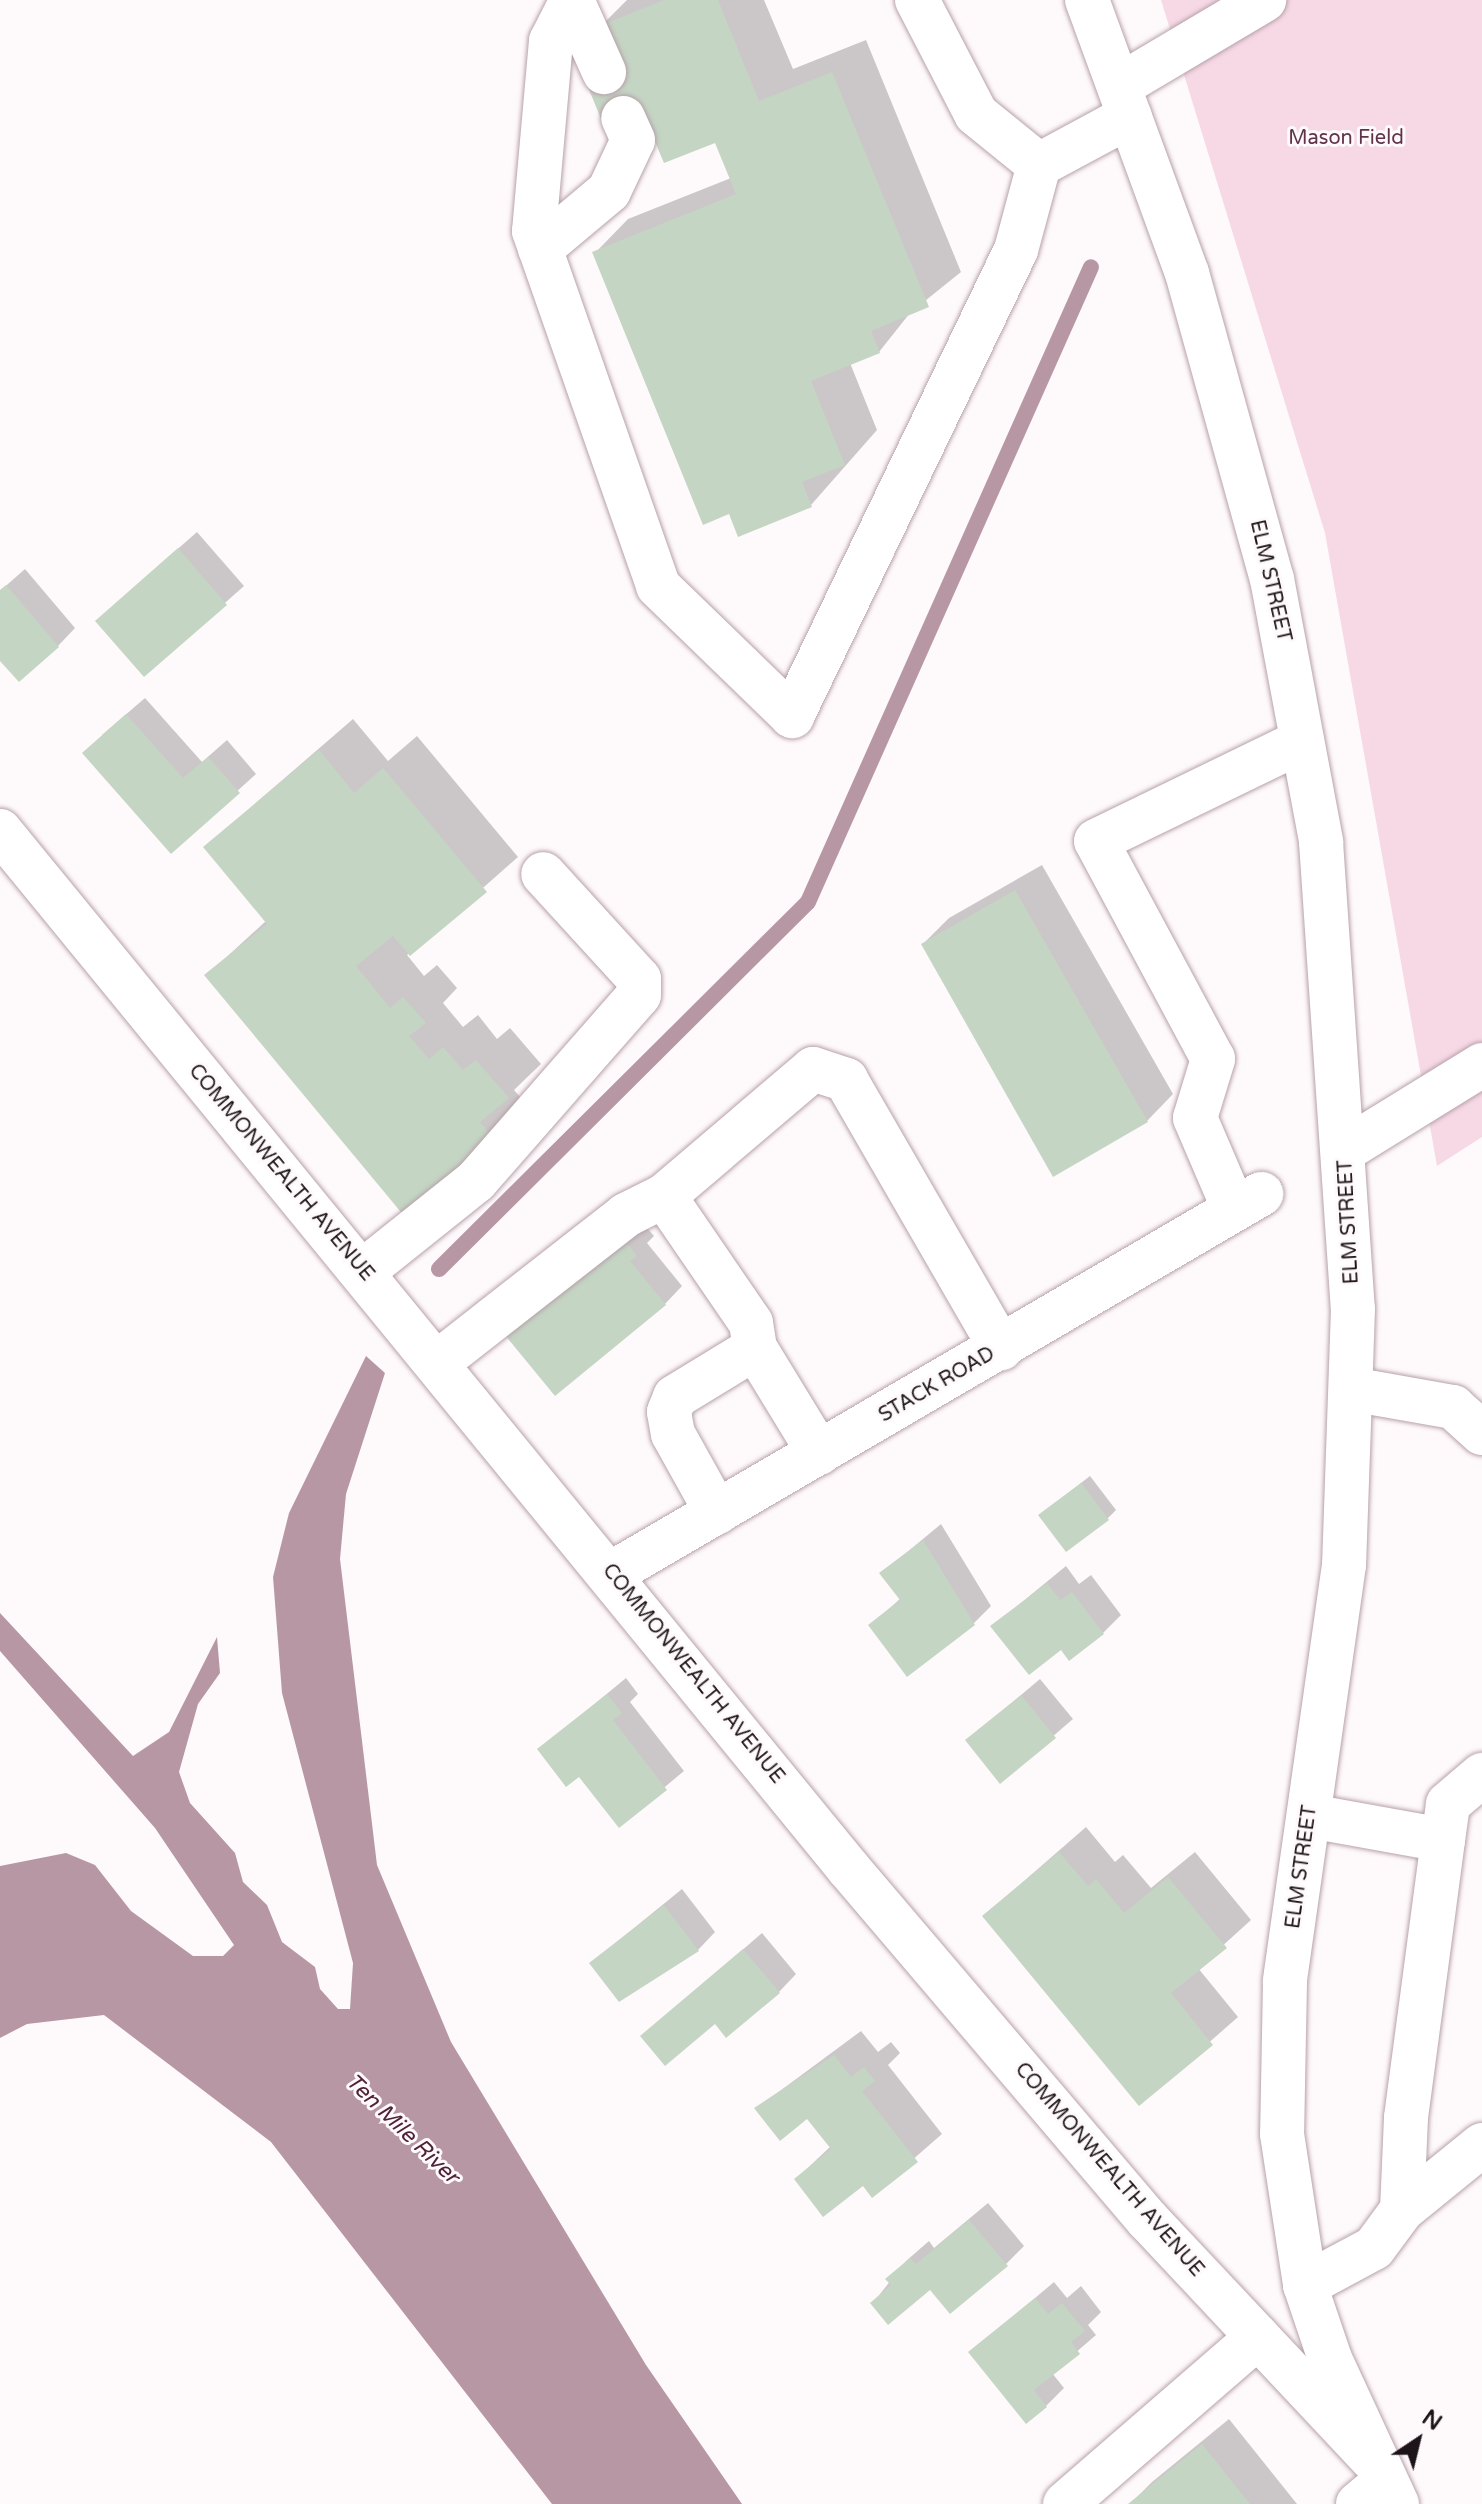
<!DOCTYPE html>
<html>
<head>
<meta charset="utf-8">
<style>
  body { margin:0 }
  #map { position:relative; width:1482px; height:2504px; overflow:hidden; background:#fef9fb; font-family:"Varela Round",sans-serif }
  div>[style] { position:absolute }
  [style*='--x'] { left:calc(var(--x)*1px); top:calc(var(--y)*1px); width:calc(var(--w)*1px); rotate:calc(var(--a)*1deg) }
  .green>* { inset:0; background:#f7d9e6 }
  .water>* { inset:0; background:#b897a5 }
  .shadow>* { inset:0; background:#0003 }
  .stream>* { height:16px; margin:-8px; padding:0 8px; transform-origin:8px; border-radius:8px; background:#b897a5 }
  .building>* { inset:0; background:#c4d5c4 }
  .roads { filter:drop-shadow(0 0 2px #b7a1aa) drop-shadow(0 0 2px #b7a1aa) }
  .minor>* { height:44px; margin:-22px; padding:0 22px; transform-origin:22px; border-radius:22px; background:#fff }
  .major>* { height:44px; margin:-22px; padding:0 22px; transform-origin:22px; border-radius:22px; background:#fff }
  span { translate:-50% -50%; white-space:nowrap; text-align:center; line-height:1.15; -webkit-text-stroke:6px #fef9fb; paint-order:stroke }
  .park-label { font-size:20px; color:#61334a }
  .street-label { font-size:20px; color:#1c1418 }
  .water-label { font-size:22px; color:#4e2238; font-style:italic }
  .north { position:absolute; left:1378px; top:2400px; width:80px; height:80px; -webkit-text-stroke:6px #fef9fb; paint-order:stroke; rotate:35deg; font-size:22px; font-weight:700; line-height:32px; text-align:center; color:#1c1418 }
  .north::after { content:''; display:block; margin:auto; width:28px; height:36px; background:#1c1418; clip-path:polygon(50% 0,100% 100%,50% 72%,0 100%) }
</style>
</head>
<body>
<div id="map">
  <div class="green">
    <i style="clip-path:polygon(1161px 0,1482px 0,1482px 1137px,1437px 1166px,1325px 533px)"></i>
  </div>
  <div class="water">
    <i style="clip-path:polygon(366px 1356px,385px 1373px,346px 1494px,340px 1559px,377px 1865px,451px 2042px,646px 2365px,742px 2504px,552px 2504px,271px 2142px,104px 2015px,27px 2024px,0 2038px,0 1866px,66px 1853px,95px 1865px,131px 1911px,193px 1956px,223px 1956px,234px 1945px,155px 1828px,0 1651px,0 1613px,133px 1756px,169px 1732px,217px 1637px,220px 1673px,198px 1704px,179px 1772px,190px 1803px,235px 1853px,243px 1882px,267px 1905px,282px 1942px,315px 1967px,320px 1989px,338px 2009px,350px 2009px,353px 1963px,282px 1693px,273px 1577px,289px 1513px)"></i>
  </div>
  <div class="shadow">
    <i style="clip-path:polygon(627px 0,764px 0,793px 69px,866px 40px,961px 272px,910px 313px,879px 352px,850px 363px,877px 430px,811px 505px,595px 253px,628px 219px,731px 178px,716px 140px,600px 27px)"></i>
    <i style="clip-path:polygon(197px 532px,244px 586px,144px 675px,115px 604px)"></i>
    <i style="clip-path:polygon(25px 569px,75px 628px,58px 646px,0 658px,0 591px)"></i>
    <i style="clip-path:polygon(145px 698px,202px 762px,227px 740px,256px 774px,171px 851px,102px 735px)"></i>
    <i style="clip-path:polygon(353px 719px,388px 761px,417px 736px,518px 857px,407px 955px,424px 976px,437px 965px,457px 988px,443px 1003px,463px 1027px,478px 1015px,497px 1039px,510px 1028px,541px 1064px,514px 1090px,528px 1106px,495px 1140px,207px 975px,267px 920px,205px 847px)"></i>
    <i style="clip-path:polygon(1042px 865px,1173px 1094px,1147px 1121px,923px 944px,949px 918px)"></i>
    <i style="clip-path:polygon(642px 1222px,654px 1236px,647px 1243px,682px 1286px,665px 1304px,508px 1335px)"></i>
    <i style="clip-path:polygon(1090px 1476px,1116px 1510px,1107px 1519px,1040px 1515px)"></i>
    <i style="clip-path:polygon(941px 1524px,991px 1606px,974px 1623px,871px 1625px,901px 1598px,882px 1573px)"></i>
    <i style="clip-path:polygon(1066px 1566px,1079px 1584px,1091px 1575px,1121px 1615px,1103px 1633px,1061px 1647px,993px 1626px)"></i>
    <i style="clip-path:polygon(626px 1678px,638px 1694px,630px 1702px,684px 1771px,619px 1825px,579px 1774px,540px 1749px)"></i>
    <i style="clip-path:polygon(1040px 1679px,1073px 1719px,1001px 1781px,968px 1740px)"></i>
    <i style="clip-path:polygon(1086px 1827px,1115px 1862px,1123px 1855px,1151px 1888px,1195px 1852px,1251px 1920px,1198px 1968px,1238px 2017px,1140px 2103px,984px 1916px)"></i>
    <i style="clip-path:polygon(682px 1889px,715px 1932px,698px 1950px,591px 1963px)"></i>
    <i style="clip-path:polygon(762px 1933px,796px 1974px,779px 1992px,715px 2021px,643px 2036px)"></i>
    <i style="clip-path:polygon(861px 2031px,878px 2052px,891px 2042px,900px 2053px,888px 2065px,942px 2134px,872px 2195px,863px 2183px,796px 2179px,831px 2146px,808px 2116px,757px 2108px)"></i>
    <i style="clip-path:polygon(988px 2203px,1024px 2246px,1006px 2264px,873px 2303px,906px 2261px,929px 2241px,934px 2248px)"></i>
    <i style="clip-path:polygon(1054px 2282px,1067px 2298px,1081px 2286px,1101px 2312px,1088px 2325px,1096px 2335px,1052px 2373px,1064px 2388px,1046px 2406px,971px 2352px)"></i>
    <i style="clip-path:polygon(1229px 2419px,1297px 2504px,1130px 2504px,1152px 2482px)"></i>
  </div>
  <div class="stream">
    <i style="--x:439;--y:1269;--w:520;--a:-44.84"></i>
    <i style="--x:808;--y:902;--w:695;--a:-65.98"></i>
  </div>
  <div class="building">
    <i style="clip-path:polygon(664px 0,718px 0,759px 101px,832px 72px,929px 307px,871px 331px,880px 353px,811px 381px,845px 465px,802px 482px,812px 507px,738px 537px,729px 514px,703px 525px,592px 252px,736px 194px,715px 143px,664px 163px,642px 111px,604px 126px,585px 80px,597px 27px)"></i>
    <i style="clip-path:polygon(178px 548px,227px 605px,144px 677px,95px 621px)"></i>
    <i style="clip-path:polygon(6px 585px,59px 647px,19px 682px,0 661px,0 590px)"></i>
    <i style="clip-path:polygon(126px 714px,183px 778px,208px 757px,240px 793px,171px 854px,82px 753px)"></i>
    <i style="clip-path:polygon(319px 750px,354px 793px,383px 768px,487px 892px,410px 956px,393px 936px,356px 966px,390px 1008px,403px 997px,426px 1023px,409px 1036px,429px 1059px,443px 1047px,463px 1070px,476px 1060px,509px 1098px,480px 1122px,496px 1141px,405px 1217px,204px 975px,267px 924px,203px 847px)"></i>
    <i style="clip-path:polygon(1015px 890px,1148px 1122px,1053px 1177px,921px 944px)"></i>
    <i style="clip-path:polygon(624px 1239px,637px 1256px,630px 1261px,666px 1305px,555px 1396px,505px 1335px)"></i>
    <i style="clip-path:polygon(1081px 1483px,1109px 1520px,1066px 1552px,1038px 1515px)"></i>
    <i style="clip-path:polygon(923px 1540px,975px 1625px,907px 1677px,868px 1625px,900px 1600px,879px 1573px)"></i>
    <i style="clip-path:polygon(1047px 1583px,1060px 1600px,1072px 1592px,1104px 1634px,1069px 1661px,1061px 1650px,1029px 1675px,990px 1626px)"></i>
    <i style="clip-path:polygon(607px 1694px,622px 1713px,613px 1720px,667px 1790px,619px 1828px,579px 1777px,566px 1787px,537px 1749px)"></i>
    <i style="clip-path:polygon(1021px 1695px,1056px 1738px,1000px 1784px,965px 1740px)"></i>
    <i style="clip-path:polygon(1059px 1852px,1088px 1886px,1096px 1879px,1124px 1913px,1168px 1877px,1227px 1948px,1171px 1993px,1213px 2045px,1139px 2106px,982px 1916px)"></i>
    <i style="clip-path:polygon(664px 1905px,699px 1951px,619px 2002px,589px 1963px)"></i>
    <i style="clip-path:polygon(743px 1949px,780px 1993px,726px 2038px,715px 2024px,665px 2066px,640px 2036px)"></i>
    <i style="clip-path:polygon(834px 2055px,851px 2077px,864px 2067px,875px 2081px,862px 2091px,918px 2162px,872px 2198px,863px 2186px,823px 2217px,794px 2179px,831px 2149px,807px 2119px,780px 2141px,754px 2108px)"></i>
    <i style="clip-path:polygon(969px 2220px,1008px 2266px,950px 2314px,930px 2290px,888px 2325px,870px 2303px,891px 2285px,885px 2279px,910px 2258px,916px 2264px)"></i>
    <i style="clip-path:polygon(1035px 2298px,1048px 2314px,1062px 2303px,1085px 2331px,1071px 2342px,1080px 2354px,1034px 2390px,1047px 2407px,1026px 2424px,968px 2352px)"></i>
    <i style="clip-path:polygon(1202px 2444px,1250px 2504px,1128px 2504px)"></i>
  </div>
  <div class="roads">
    <div class="minor">
      <i style="--x:572;--y:0;--w:46;--a:117.1"></i>
      <i style="--x:551;--y:41;--w:191;--a:95.1"></i>
      <i style="--x:534;--y:231;--w:376;--a:70.7"></i>
      <i style="--x:658;--y:586;--w:187;--a:44.1"></i>
      <i style="--x:792;--y:716;--w:517;--a:-64.33"></i>
      <i style="--x:1016;--y:250;--w:88;--a:-74.9"></i>
      <i style="--x:1039;--y:165;--w:103;--a:-28.3"></i>
      <i style="--x:572;--y:0;--w:79;--a:66"></i>
      <i style="--x:917;--y:0;--w:128;--a:62.6"></i>
      <i style="--x:976;--y:114;--w:81;--a:39"></i>
      <i style="--x:1119;--y:86;--w:169;--a:-30.7"></i>
      <i style="--x:540;--y:249;--w:90;--a:-40"></i>
      <i style="--x:609;--y:191;--w:56;--a:-64.8"></i>
      <i style="--x:633;--y:140;--w:24;--a:-114"></i>
      <i style="--x:0;--y:831;--w:1341;--a:50.72"></i>
      <i style="--x:849;--y:1869;--w:460;--a:49.6"></i>
      <i style="--x:1147;--y:2219;--w:329;--a:46.8"></i>
      <i style="--x:1346;--y:1149;--w:160;--a:-31.7"></i>
      <i style="--x:664;--y:1196;--w:154;--a:55.6"></i>
      <i style="--x:751;--y:1323;--w:25;--a:81"></i>
      <i style="--x:755;--y:1348;--w:94;--a:148.5"></i>
      <i style="--x:675;--y:1397;--w:16;--a:112"></i>
      <i style="--x:669;--y:1412;--w:22;--a:80"></i>
      <i style="--x:673;--y:1434;--w:90;--a:60.9"></i>
      <i style="--x:1234;--y:1209;--w:99;--a:-113.2"></i>
      <i style="--x:1195;--y:1118;--w:62;--a:-73"></i>
      <i style="--x:1213;--y:1059;--w:247;--a:-118.2"></i>
      <i style="--x:1096;--y:841;--w:229;--a:-25.9"></i>
      <i style="--x:362;--y:1272;--w:146;--a:-38.6"></i>
      <i style="--x:476;--y:1181;--w:247;--a:-48.8"></i>
      <i style="--x:639;--y:995;--w:16;--a:-90"></i>
      <i style="--x:639;--y:979;--w:142;--a:-132.4"></i>
      <i style="--x:755;--y:1348;--w:123;--a:58.6"></i>
      <i style="--x:438;--y:1362;--w:239;--a:-38"></i>
      <i style="--x:626;--y:1215;--w:42;--a:-26.6"></i>
      <i style="--x:664;--y:1196;--w:196;--a:-40.4"></i>
      <i style="--x:813;--y:1069;--w:35;--a:18"></i>
      <i style="--x:846;--y:1080;--w:310;--a:60"></i>
      <i style="--x:1351;--y:1389;--w:104;--a:10"></i>
      <i style="--x:1453;--y:1407;--w:39;--a:42"></i>
      <i style="--x:612;--y:1573;--w:752;--a:-30.28"></i>
      <i style="--x:1310;--y:1816;--w:135;--a:10.2"></i>
      <i style="--x:1443;--y:1840;--w:280;--a:97.6"></i>
      <i style="--x:1406;--y:2118;--w:92;--a:92.5"></i>
      <i style="--x:1443;--y:1840;--w:36;--a:-82"></i>
      <i style="--x:1448;--y:1804;--w:45;--a:-40.5"></i>
      <i style="--x:1305;--y:2285;--w:78;--a:-28.2"></i>
      <i style="--x:1374;--y:2248;--w:47;--a:-53.6"></i>
      <i style="--x:1402;--y:2210;--w:103;--a:-39.1"></i>
      <i style="--x:1065;--y:2504;--w:255;--a:-40.9"></i>
      <i style="--x:1358;--y:2504;--w:35;--a:-40"></i>
    </div>
    <div class="major">
      <i style="--x:1087;--y:0;--w:291;--a:69.9"></i>
      <i style="--x:1187;--y:273;--w:318;--a:74.5"></i>
      <i style="--x:1272;--y:579;--w:268;--a:79.4"></i>
      <i style="--x:1321;--y:842;--w:468;--a:86.1"></i>
      <i style="--x:1353;--y:1309;--w:256;--a:92"></i>
      <i style="--x:1344;--y:1565;--w:421;--a:98.1"></i>
      <i style="--x:1285;--y:1982;--w:152;--a:91.1"></i>
      <i style="--x:1282;--y:2134;--w:153;--a:81.3"></i>
      <i style="--x:1305;--y:2285;--w:78;--a:71.3"></i>
      <i style="--x:1330;--y:2359;--w:160;--a:65.2"></i>
    </div>
  </div>
  <div class="park-label">
    <span style="left:1346px;top:138px">Mason Field</span>
  </div>
  <div class="street-label">
    <span style="left:1270px;top:581px;rotate:77deg">ELM STREET</span>
    <span style="left:281px;top:1173px;rotate:50deg">COMMONWEALTH AVENUE</span>
    <span style="left:1349px;top:1222px;rotate:-93deg">ELM STREET</span>
    <span style="left:937px;top:1385px;rotate:-30deg">STACK ROAD</span>
    <span style="left:693px;top:1674px;rotate:51deg">COMMONWEALTH AVENUE</span>
    <span style="left:1302px;top:1867px;rotate:-82deg">ELM STREET</span>
    <span style="left:1109px;top:2170px;rotate:49deg">COMMONWEALTH AVENUE</span>
  </div>
  <div class="water-label">
    <span style="left:402px;top:2129px;rotate:44deg">Ten Mile River</span>
  </div>
  <div class="north">N</div>
</div>
</body>
</html>
